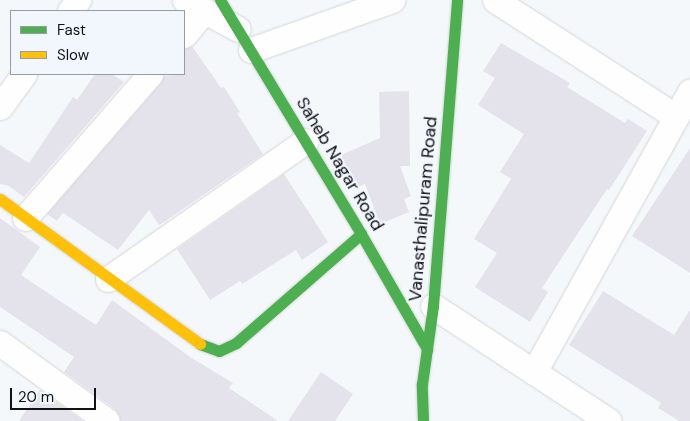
<!DOCTYPE html>
<html>
<head>
<meta charset="utf-8">
<style>
  body { margin:0 }
  #map { position:relative; width:690px; height:421px; overflow:hidden; background:#f5f8fb; font-family:"DM Sans",sans-serif }
  div>[style] { position:absolute }
  [style*='--x'] { left:calc(var(--x)*1px); top:calc(var(--y)*1px); width:calc(var(--w)*1px); rotate:calc(var(--a)*1deg) }
  .building>* { inset:0; background:#e4e2eb }
  .roads { filter:drop-shadow(0 0 1px #d3d5d7) drop-shadow(0 0 1px #d3d5d7) }
  .street>* { height:25px; margin:-12.5px; padding:0 12.5px; transform-origin:12.5px; border-radius:12.5px; background:#fefefe }
  .fast>* { height:11px; margin:-5.5px; padding:0 5.5px; transform-origin:5.5px; border-radius:5.5px; background:#4caf50 }
  .slow>* { height:11px; margin:-5.5px; padding:0 5.5px; transform-origin:5.5px; border-radius:5.5px; background:#ffc107 }
  span { translate:-50% -50%; white-space:nowrap; text-align:center; line-height:1.15; -webkit-text-stroke:4px #f2f7fe; paint-order:stroke }
  .street-label { font-size:18px; color:#111214 }
  .legend { position:absolute; left:10px; top:10px; width:175px; height:65px; box-sizing:border-box; background:#f2f7fe; border:1px solid #989ba0; margin:0; padding:6px 9px; list-style:none; font-size:15px; color:#111214 }
  .legend li { display:flex; align-items:center; gap:10px; height:25px }
  .legend b { width:25px; border:1px solid #989ba0 }
  .scale { position:absolute; left:10px; top:388px; width:86px; height:22px; box-sizing:border-box; border:2px solid #111214; border-top:0; padding-left:6px; font-size:15px; line-height:18px; white-space:nowrap; color:#111214; -webkit-text-stroke:4px #f2f7fe; paint-order:stroke }
</style>
</head>
<body>
<div id="map">
  <div class="building">
    <i style="clip-path:polygon(501px 43px,570px 83px,567px 87px,625px 123px,628px 119px,647px 131px,609px 190px,607px 189px,542px 288px,548px 292px,530px 322px,475px 287px,497px 253px,474px 239px,511px 179px,500px 172px,524px 134px,478px 105px,495px 78px,483px 71px)"></i>
    <i style="clip-path:polygon(192px 46px,221px 88px,224px 87px,240px 112px,237px 113px,263px 154px,161px 224px,159px 225px,149px 210px,118px 250px,63px 213px,57px 221px,47px 214px,161px 83px,164px 76px,184px 74px,184px 49px)"></i>
    <i style="clip-path:polygon(95px 74px,112px 74px,124px 82px,24px 197px,9px 186px,0 184px,0 145px,29px 163px,73px 97px,77px 100px)"></i>
    <i style="clip-path:polygon(409px 91px,410px 166px,400px 166px,411px 196px,404px 199px,409px 212px,380px 224px,365px 184px,356px 188px,341px 155px,380px 138px,379px 92px)"></i>
    <i style="clip-path:polygon(690px 148px,690px 273px,632px 236px)"></i>
    <i style="clip-path:polygon(284px 174px,328px 242px,302px 260px,296px 250px,242px 284px,240px 281px,210px 300px,177px 249px)"></i>
    <i style="clip-path:polygon(0 218px,40px 247px,21px 275px,96px 325px,112px 300px,190px 357px,233px 383px,229px 388px,278px 421px,121px 421px,115px 409px,64px 372px,74px 357px,0 307px)"></i>
    <i style="clip-path:polygon(603px 291px,674px 335px,690px 310px,690px 421px,679px 421px,658px 408px,661px 403px,569px 345px)"></i>
    <i style="clip-path:polygon(321px 372px,353px 394px,335px 421px,288px 421px)"></i>
    <i style="clip-path:polygon(40px 390px,83px 421px,19px 421px)"></i>
  </div>
  <div class="roads">
    <div class="street">
      <i style="--x:185;--y:0;--w:60;--a:28.7"></i>
      <i style="--x:495;--y:0;--w:214;--a:32.8"></i>
      <i style="--x:70;--y:11;--w:14;--a:-54"></i>
      <i style="--x:184;--y:35;--w:31;--a:-50"></i>
      <i style="--x:251;--y:50;--w:150;--a:-19.5"></i>
      <i style="--x:0;--y:107;--w:41;--a:-54"></i>
      <i style="--x:25;--y:218;--w:191;--a:-49"></i>
      <i style="--x:108;--y:279;--w:241;--a:-34.9"></i>
      <i style="--x:433;--y:306;--w:210;--a:33.2"></i>
      <i style="--x:0;--y:343;--w:132;--a:36.1"></i>
      <i style="--x:534;--y:372;--w:321;--a:-60.9"></i>
    </div>
    <div class="fast">
      <i style="--x:220;--y:0;--w:273;--a:58.9"></i>
      <i style="--x:361;--y:234;--w:133;--a:60.1"></i>
      <i style="--x:200;--y:344;--w:20;--a:20"></i>
      <i style="--x:219;--y:351;--w:19;--a:-25"></i>
      <i style="--x:236;--y:343;--w:166;--a:-41.1"></i>
      <i style="--x:423;--y:421;--w:37;--a:-92"></i>
      <i style="--x:422;--y:384;--w:79;--a:-82"></i>
      <i style="--x:433;--y:306;--w:307;--a:-85.5"></i>
    </div>
    <div class="slow">
      <i style="--x:0;--y:199;--w:247;--a:35.9"></i>
    </div>
  </div>
  <div class="street-label">
    <span style="left:340px;top:164px;rotate:59deg">Saheb Nagar Road</span>
    <span style="left:423px;top:209px;rotate:-85deg">Vanasthalipuram Road</span>
  </div>
  <ul class="legend">
  <li><b style="height:6px;background:#4caf50"></b>Fast</li>
  <li><b style="height:6px;background:#ffc107"></b>Slow</li>
  </ul>
  <div class="scale">20 m</div>
</div>
</body>
</html>
